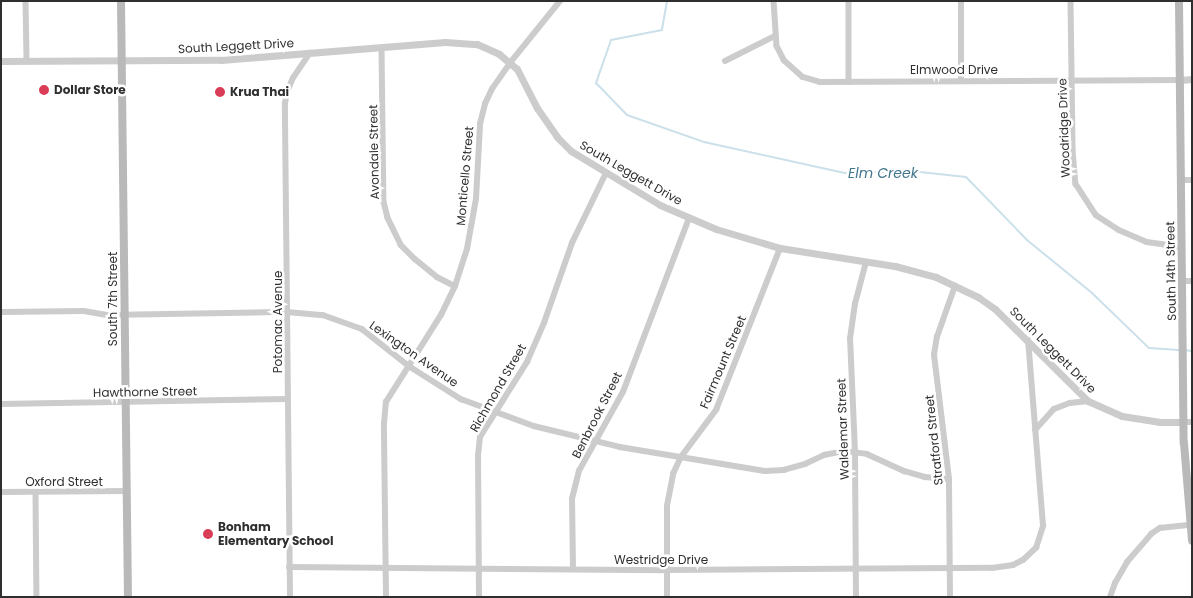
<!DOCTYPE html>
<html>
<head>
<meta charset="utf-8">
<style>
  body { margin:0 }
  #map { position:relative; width:1193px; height:598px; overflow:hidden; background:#fff; font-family:Poppins,sans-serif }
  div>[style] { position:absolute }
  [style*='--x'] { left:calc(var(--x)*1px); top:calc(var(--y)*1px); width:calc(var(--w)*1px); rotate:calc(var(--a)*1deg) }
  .stream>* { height:2px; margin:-1px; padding:0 1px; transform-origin:1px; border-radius:1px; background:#cbe0ea }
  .minor>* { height:5.5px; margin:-2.75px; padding:0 2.75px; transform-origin:2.75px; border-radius:2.75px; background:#ccc }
  .tertiary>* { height:7px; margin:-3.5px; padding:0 3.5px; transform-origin:3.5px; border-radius:3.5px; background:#ccc }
  .secondary>* { height:8px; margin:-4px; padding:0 4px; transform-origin:4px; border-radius:4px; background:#b9b9b9 }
  .dots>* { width:14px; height:14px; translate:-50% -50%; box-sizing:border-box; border:2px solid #fff; border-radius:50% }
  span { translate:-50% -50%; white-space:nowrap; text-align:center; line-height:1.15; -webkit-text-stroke:5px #fff; paint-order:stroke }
  .street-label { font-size:12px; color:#2f2f2f }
  .poi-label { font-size:12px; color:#2f2f2f; font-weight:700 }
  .left { translate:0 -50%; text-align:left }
  .water-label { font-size:14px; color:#42768c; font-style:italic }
  .frame { position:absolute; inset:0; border:2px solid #2f2f2f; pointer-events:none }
</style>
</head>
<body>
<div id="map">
  <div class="stream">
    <i style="--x:667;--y:1;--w:29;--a:100"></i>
    <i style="--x:662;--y:30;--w:52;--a:168.9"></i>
    <i style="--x:611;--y:40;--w:46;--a:109.2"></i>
    <i style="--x:596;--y:83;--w:45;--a:45.9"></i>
    <i style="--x:627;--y:115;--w:82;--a:19.3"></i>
    <i style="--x:704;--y:142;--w:144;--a:12.4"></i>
    <i style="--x:845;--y:173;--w:66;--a:-1.7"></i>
    <i style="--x:911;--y:171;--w:55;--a:6.2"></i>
    <i style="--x:966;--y:177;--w:88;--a:45.9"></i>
    <i style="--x:1027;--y:240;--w:84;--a:39.2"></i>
    <i style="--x:1092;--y:293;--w:79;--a:44"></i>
    <i style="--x:1149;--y:348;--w:30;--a:4"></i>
    <i style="--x:1184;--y:350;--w:8;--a:7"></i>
  </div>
  <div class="minor">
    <i style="--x:26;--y:1;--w:60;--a:89"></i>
    <i style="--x:774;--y:1;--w:45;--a:86.2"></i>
    <i style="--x:777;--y:46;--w:16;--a:63"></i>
    <i style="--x:784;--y:60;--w:25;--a:42"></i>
    <i style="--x:803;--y:77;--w:18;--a:16"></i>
    <i style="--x:820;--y:82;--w:360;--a:-0.3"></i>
    <i style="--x:849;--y:1;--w:81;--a:90"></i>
    <i style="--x:1071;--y:1;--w:150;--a:89.2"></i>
    <i style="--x:1073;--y:151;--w:33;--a:85"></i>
    <i style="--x:1076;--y:184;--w:37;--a:57"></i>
    <i style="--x:1096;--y:215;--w:27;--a:33"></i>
    <i style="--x:1119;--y:230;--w:30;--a:23"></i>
    <i style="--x:1147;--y:242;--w:35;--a:8"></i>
    <i style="--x:382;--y:48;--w:154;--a:89.3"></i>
    <i style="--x:384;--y:202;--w:16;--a:76"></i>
    <i style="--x:388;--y:218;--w:30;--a:64"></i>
    <i style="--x:401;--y:245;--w:20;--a:45"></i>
    <i style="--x:415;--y:259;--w:28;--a:39"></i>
    <i style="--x:437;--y:277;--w:20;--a:27"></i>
    <i style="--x:725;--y:61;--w:56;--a:-26.6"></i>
    <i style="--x:961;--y:81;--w:80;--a:-90"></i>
    <i style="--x:1182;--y:180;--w:10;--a:0"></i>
    <i style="--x:1183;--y:281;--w:9;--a:0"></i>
    <i style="--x:1;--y:312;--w:83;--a:-0.7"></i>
    <i style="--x:84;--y:311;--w:23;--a:10"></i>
    <i style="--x:107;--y:315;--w:180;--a:-1"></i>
    <i style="--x:287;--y:312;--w:36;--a:5"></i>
    <i style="--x:323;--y:315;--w:41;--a:19.7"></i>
    <i style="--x:362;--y:329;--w:60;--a:38.2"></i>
    <i style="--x:409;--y:366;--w:62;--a:32.4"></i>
    <i style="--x:461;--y:399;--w:78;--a:20.3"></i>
    <i style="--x:534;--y:426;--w:89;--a:13.7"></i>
    <i style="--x:620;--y:447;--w:147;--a:9.4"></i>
    <i style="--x:765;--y:471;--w:19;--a:-3"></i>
    <i style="--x:784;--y:470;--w:22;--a:-16"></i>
    <i style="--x:805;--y:464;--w:21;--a:-25"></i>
    <i style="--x:824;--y:455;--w:20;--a:-11"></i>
    <i style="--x:844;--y:451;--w:23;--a:7"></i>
    <i style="--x:867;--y:454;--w:41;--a:24.7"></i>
    <i style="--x:904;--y:471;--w:22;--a:16"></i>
    <i style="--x:925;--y:477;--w:24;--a:5"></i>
    <i style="--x:1;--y:404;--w:287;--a:-1"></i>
    <i style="--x:1183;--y:422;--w:9;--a:0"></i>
    <i style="--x:1035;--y:430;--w:28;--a:-48"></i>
    <i style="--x:1054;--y:409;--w:17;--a:-21"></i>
    <i style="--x:1070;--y:403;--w:18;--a:-6"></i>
    <i style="--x:1;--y:492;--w:126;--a:-0.5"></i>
    <i style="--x:36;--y:492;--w:105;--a:89.5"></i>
    <i style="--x:289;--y:567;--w:378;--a:0.5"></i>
    <i style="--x:667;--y:570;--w:325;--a:-0.4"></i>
    <i style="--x:992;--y:568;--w:21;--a:-8"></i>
    <i style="--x:1013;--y:565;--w:11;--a:-27"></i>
    <i style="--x:1023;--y:560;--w:18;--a:-43"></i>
    <i style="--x:1036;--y:548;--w:23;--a:-72"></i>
    <i style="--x:1043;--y:526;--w:186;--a:-94.6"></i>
    <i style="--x:573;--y:569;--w:70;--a:-90.8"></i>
    <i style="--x:572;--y:499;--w:29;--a:-76"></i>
    <i style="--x:579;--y:471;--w:90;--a:-60.9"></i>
    <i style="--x:623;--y:392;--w:186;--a:-69.2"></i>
    <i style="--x:290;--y:597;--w:493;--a:-90.6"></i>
    <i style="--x:285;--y:104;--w:12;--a:-81"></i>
    <i style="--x:287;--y:92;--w:15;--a:-67"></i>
    <i style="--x:293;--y:78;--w:30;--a:-56"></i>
    <i style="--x:386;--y:597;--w:173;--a:-90.7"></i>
    <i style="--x:384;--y:424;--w:22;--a:-85"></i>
    <i style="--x:386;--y:402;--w:103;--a:-57.7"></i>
    <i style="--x:441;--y:315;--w:32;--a:-64"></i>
    <i style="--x:455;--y:286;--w:39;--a:-72"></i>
    <i style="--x:467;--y:249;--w:51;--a:-79.8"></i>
    <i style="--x:476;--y:199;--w:75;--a:-86.9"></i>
    <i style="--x:480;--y:124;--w:21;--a:-76"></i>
    <i style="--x:485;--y:104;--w:17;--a:-65"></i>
    <i style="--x:492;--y:89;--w:32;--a:-55"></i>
    <i style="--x:510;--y:63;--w:80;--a:-51.1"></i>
    <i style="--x:479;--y:597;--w:141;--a:-90.4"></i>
    <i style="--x:478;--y:456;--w:19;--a:-84"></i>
    <i style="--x:480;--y:437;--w:89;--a:-57.9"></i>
    <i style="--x:527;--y:362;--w:43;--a:-66.4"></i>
    <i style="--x:544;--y:323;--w:85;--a:-70.7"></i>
    <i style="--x:572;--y:243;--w:78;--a:-64.1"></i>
    <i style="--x:667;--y:597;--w:91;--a:-90"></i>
    <i style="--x:667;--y:506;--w:33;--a:-79"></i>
    <i style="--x:673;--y:474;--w:19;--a:-65"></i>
    <i style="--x:681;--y:457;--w:59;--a:-53.3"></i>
    <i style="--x:716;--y:410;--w:174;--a:-68.4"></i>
    <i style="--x:856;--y:597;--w:145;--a:-90.4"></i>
    <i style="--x:855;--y:452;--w:113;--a:-92.5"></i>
    <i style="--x:850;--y:339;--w:35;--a:-82"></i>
    <i style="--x:855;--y:304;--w:43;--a:-75.3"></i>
    <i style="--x:950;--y:597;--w:118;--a:-90.5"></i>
    <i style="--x:949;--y:479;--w:125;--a:-96.9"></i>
    <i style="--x:934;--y:355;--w:18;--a:-81"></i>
    <i style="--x:937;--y:337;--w:54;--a:-70.6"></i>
    <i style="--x:1110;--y:597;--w:15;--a:-70"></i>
    <i style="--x:1115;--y:583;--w:24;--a:-60"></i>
    <i style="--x:1127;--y:562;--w:37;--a:-49"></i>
    <i style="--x:1151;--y:534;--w:11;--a:-34"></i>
    <i style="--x:1160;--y:528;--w:30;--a:-6"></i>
  </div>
  <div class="tertiary">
    <i style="--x:1;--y:61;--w:220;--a:-0.3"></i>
    <i style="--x:221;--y:60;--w:225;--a:-4.6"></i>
    <i style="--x:445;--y:42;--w:32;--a:4"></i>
    <i style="--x:477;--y:44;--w:24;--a:24"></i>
    <i style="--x:499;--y:54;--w:23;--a:40"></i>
    <i style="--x:517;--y:69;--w:44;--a:62.9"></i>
    <i style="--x:537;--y:108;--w:35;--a:55"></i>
    <i style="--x:557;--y:137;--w:20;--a:45"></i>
    <i style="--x:571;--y:151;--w:104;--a:31.2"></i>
    <i style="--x:660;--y:205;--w:61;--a:23.2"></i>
    <i style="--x:716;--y:229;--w:67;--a:16.5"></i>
    <i style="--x:780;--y:248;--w:116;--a:8.9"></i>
    <i style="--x:895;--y:266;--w:42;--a:15"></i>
    <i style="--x:936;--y:277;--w:47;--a:25.5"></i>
    <i style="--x:978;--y:297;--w:21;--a:35"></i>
    <i style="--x:995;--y:309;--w:131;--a:44.7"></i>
    <i style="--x:1088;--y:401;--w:37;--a:24"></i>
    <i style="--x:1122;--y:416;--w:37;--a:9"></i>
    <i style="--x:1159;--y:422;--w:24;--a:0"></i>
    <i style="--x:1180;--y:80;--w:12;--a:-5"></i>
  </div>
  <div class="secondary">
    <i style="--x:121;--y:1;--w:596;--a:89.33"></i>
    <i style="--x:1179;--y:1;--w:442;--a:89.4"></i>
    <i style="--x:1184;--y:443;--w:98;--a:85.3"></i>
  </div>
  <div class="dots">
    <i style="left:44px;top:90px;background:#d93d57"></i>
    <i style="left:220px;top:92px;background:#d93d57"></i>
    <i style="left:208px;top:534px;background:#d93d57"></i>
  </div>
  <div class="street-label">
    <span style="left:236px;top:46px;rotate:-3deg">South Leggett Drive</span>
    <span style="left:954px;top:70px">Elmwood Drive</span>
    <span style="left:1064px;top:128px;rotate:-92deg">Woodridge Drive</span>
    <span style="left:374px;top:152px;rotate:-91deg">Avondale Street</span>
    <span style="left:631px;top:173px;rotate:30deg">South Leggett Drive</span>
    <span style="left:465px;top:176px;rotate:-85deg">Monticello Street</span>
    <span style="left:1171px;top:271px;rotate:-91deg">South 14th Street</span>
    <span style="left:113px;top:299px;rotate:-90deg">South 7th Street</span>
    <span style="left:278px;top:322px;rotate:-90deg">Potomac Avenue</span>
    <span style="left:1053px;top:350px;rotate:45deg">South Leggett Drive</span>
    <span style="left:414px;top:354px;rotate:35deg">Lexington Avenue</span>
    <span style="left:723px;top:362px;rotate:-67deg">Fairmount Street</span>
    <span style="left:498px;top:388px;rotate:-60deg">Richmond Street</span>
    <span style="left:145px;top:392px;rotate:-1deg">Hawthorne Street</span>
    <span style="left:597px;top:415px;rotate:-63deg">Benbrook Street</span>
    <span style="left:843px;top:429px;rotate:-92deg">Waldemar Street</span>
    <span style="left:934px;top:440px;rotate:-96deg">Stratford Street</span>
    <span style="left:64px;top:482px">Oxford Street</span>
    <span style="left:661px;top:560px">Westridge Drive</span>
  </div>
  <div class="poi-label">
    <span class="left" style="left:54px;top:90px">Dollar Store</span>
    <span class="left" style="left:230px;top:92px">Krua Thai</span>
    <span class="left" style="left:218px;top:534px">Bonham<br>Elementary School</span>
  </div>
  <div class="water-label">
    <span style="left:883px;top:173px">Elm Creek</span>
  </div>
  <div class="frame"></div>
</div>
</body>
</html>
